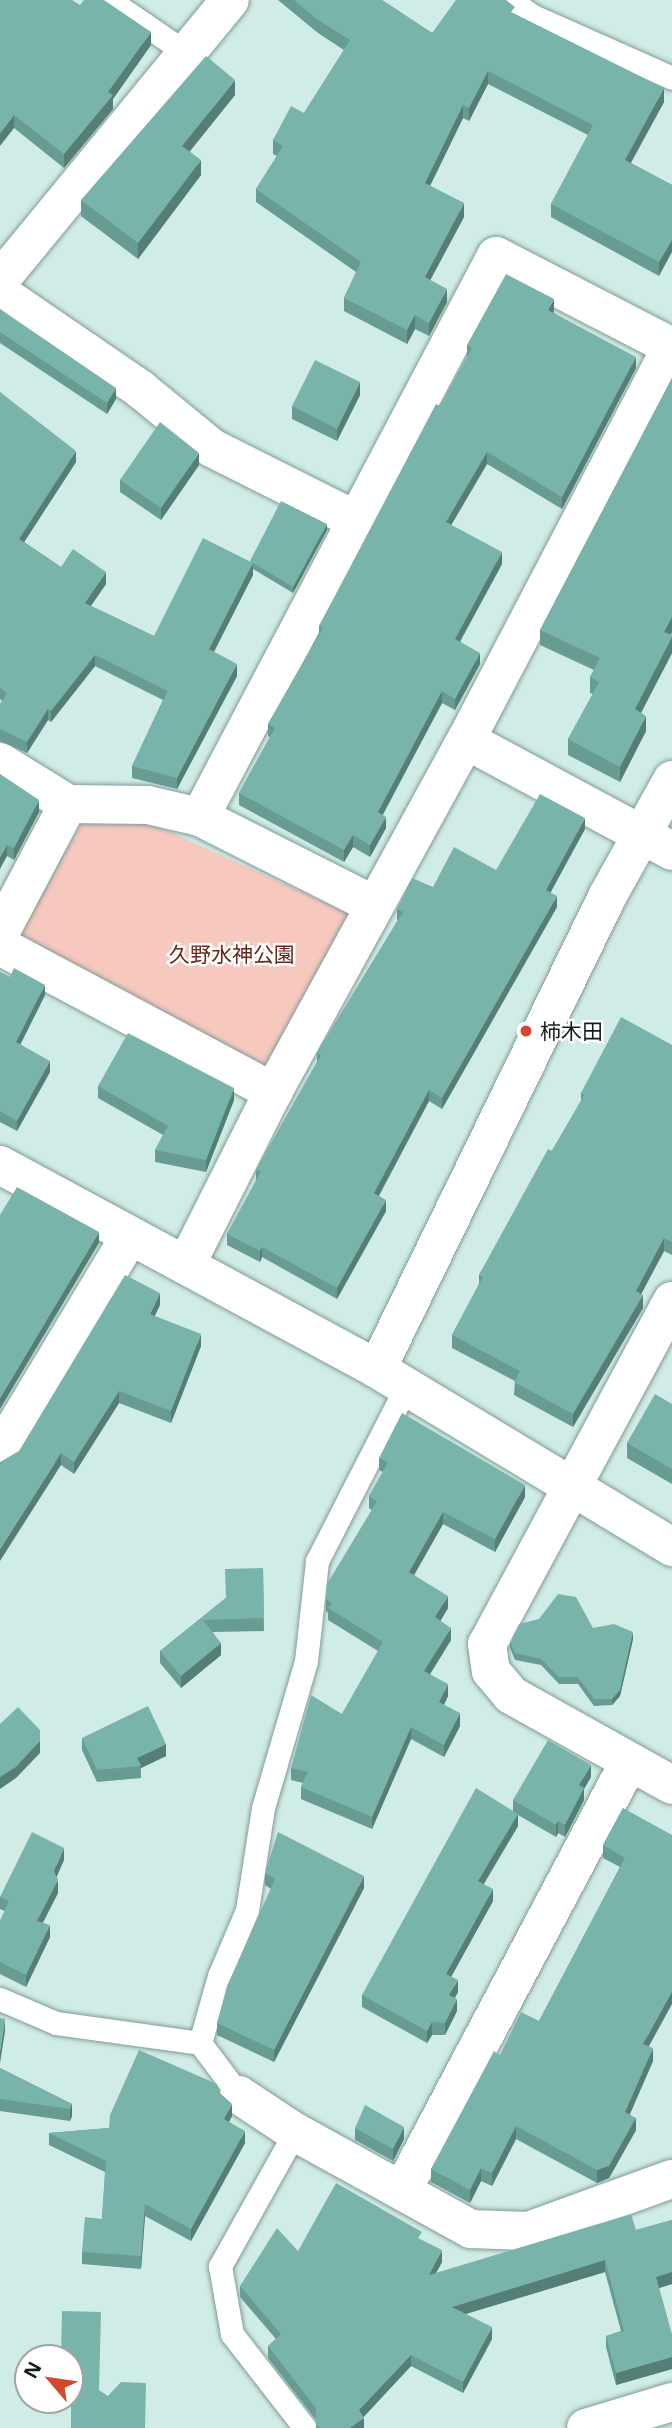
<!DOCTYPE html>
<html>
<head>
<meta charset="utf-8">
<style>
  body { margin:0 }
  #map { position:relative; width:672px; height:2428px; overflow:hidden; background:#d0ece6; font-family:"Noto Sans","Noto Sans JP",sans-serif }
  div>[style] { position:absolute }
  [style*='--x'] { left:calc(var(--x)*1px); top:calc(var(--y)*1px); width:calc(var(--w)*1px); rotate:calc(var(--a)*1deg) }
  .green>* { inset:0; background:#f6c8be }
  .roads { filter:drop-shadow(0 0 2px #819b96) drop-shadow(0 0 2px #819b96) }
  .service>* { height:23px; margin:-11.5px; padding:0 11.5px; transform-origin:11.5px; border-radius:11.5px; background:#fff }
  .minor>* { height:38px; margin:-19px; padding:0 19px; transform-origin:19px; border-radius:19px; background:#fff }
  .tertiary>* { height:38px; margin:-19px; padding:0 19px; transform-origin:19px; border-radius:19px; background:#fff }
  .wall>* { inset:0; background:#689b92 }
  .shaded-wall>* { inset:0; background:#557e77 }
  .building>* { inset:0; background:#79b4aa }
  .dots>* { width:19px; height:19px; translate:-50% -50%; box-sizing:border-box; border:4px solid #fff; border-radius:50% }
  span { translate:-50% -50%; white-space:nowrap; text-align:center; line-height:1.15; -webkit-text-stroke:5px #fff; paint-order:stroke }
  .park-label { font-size:21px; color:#67281c }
  .poi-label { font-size:21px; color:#111b19 }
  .left { translate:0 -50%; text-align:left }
  .north { position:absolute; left:14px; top:2344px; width:70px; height:70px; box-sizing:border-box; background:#fff; border:2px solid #a0a4a3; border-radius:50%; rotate:299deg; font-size:19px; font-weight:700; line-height:28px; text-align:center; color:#111b19 }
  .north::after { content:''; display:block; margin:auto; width:24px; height:32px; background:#d2472d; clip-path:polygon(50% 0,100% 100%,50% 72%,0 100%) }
</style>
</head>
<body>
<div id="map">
  <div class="green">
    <i style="clip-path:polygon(97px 799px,350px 914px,269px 1072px,15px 932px)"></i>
  </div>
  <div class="roads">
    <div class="service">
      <i style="--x:109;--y:0;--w:92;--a:34.4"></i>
      <i style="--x:510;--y:0;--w:28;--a:35"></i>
      <i style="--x:533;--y:16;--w:152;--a:24"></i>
      <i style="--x:0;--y:1999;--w:61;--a:23.2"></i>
      <i style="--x:56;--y:2023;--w:145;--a:7.9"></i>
      <i style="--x:200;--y:2043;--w:65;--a:53.1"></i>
      <i style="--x:200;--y:2043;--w:70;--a:-74.2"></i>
      <i style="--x:219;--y:1976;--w:72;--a:-67"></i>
      <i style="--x:247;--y:1910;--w:103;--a:-81.1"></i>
      <i style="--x:263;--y:1808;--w:153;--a:-73.7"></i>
      <i style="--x:306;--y:1661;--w:101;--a:-83.7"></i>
      <i style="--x:317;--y:1561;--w:195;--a:-62.9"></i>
      <i style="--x:295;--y:2132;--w:154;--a:119.2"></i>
      <i style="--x:220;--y:2266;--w:69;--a:80"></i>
      <i style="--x:232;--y:2334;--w:119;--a:52.2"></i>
    </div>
    <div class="minor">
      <i style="--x:0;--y:280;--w:362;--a:-50.6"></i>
      <i style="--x:0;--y:293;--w:170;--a:34.4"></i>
      <i style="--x:140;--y:389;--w:93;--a:39.3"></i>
      <i style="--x:212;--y:448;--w:162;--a:26.7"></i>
      <i style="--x:672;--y:346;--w:445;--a:117.6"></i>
      <i style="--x:466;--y:740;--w:234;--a:28.3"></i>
      <i style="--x:0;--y:762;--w:80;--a:31.7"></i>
      <i style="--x:200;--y:817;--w:634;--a:-62.18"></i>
      <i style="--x:496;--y:256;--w:198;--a:27.3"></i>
      <i style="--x:0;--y:933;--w:146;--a:-62.2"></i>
      <i style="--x:68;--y:804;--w:80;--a:0.7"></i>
      <i style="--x:148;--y:805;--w:53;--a:13"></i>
      <i style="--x:200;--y:817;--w:195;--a:26.8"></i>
      <i style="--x:0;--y:946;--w:310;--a:28.1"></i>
      <i style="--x:186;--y:1265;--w:194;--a:-63.3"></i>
      <i style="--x:273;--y:1092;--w:401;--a:-61.3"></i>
      <i style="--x:672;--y:1301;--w:390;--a:118.3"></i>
      <i style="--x:487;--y:1644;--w:27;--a:82"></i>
      <i style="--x:491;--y:1671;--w:31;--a:50"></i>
      <i style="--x:511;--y:1695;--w:184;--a:29.2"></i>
      <i style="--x:0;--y:1452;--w:252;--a:-59"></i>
      <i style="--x:239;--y:2095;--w:67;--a:33.5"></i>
      <i style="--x:295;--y:2132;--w:201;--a:28.9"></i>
      <i style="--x:471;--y:2229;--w:57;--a:2"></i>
      <i style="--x:528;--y:2231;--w:153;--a:-19.9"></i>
      <i style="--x:403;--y:2189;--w:483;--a:-62.1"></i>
    </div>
    <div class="tertiary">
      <i style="--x:0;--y:1165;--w:429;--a:28.4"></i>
      <i style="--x:377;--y:1369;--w:345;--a:31.1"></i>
      <i style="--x:377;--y:1369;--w:525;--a:-64.02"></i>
      <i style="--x:607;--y:897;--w:134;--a:-60.9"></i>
      <i style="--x:586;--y:2428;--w:90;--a:-16.8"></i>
    </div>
  </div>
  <div class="wall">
    <i style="clip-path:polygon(0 0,151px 45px,113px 99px,113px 109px,64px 168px,14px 128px)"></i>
    <i style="clip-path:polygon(278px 0,382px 0,432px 33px,515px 14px,664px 102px,631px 163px,672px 185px,659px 276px,551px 217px,551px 204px,588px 135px,488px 84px,469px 121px,463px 118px,430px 186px,464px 217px,430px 280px,447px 302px,429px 336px,415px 329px,407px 344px,344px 311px,344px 298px,356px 272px,256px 202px,256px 189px,277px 156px,273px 154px,273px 140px,304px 113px,344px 50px,318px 33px)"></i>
    <i style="clip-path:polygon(235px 95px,190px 151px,201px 175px,138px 259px,81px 216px,81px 200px)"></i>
    <i style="clip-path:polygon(0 309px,116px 399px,107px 414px,0 343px)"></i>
    <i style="clip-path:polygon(554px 311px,553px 312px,636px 368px,562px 509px,487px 464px,451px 525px,502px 564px,460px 641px,480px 664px,455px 710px,442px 703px,382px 814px,386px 828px,370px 857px,353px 847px,344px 862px,239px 805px,239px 793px,270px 737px,268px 736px,268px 724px,319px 634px,319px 626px,467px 357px,467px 345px)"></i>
    <i style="clip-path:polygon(672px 378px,672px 632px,671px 635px,672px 635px,672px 653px,641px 713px,646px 731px,620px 782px,568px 755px,568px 739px,593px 694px,590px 693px,590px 677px,594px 670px,540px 645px,540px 630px)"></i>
    <i style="clip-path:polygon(0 392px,76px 462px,24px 542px,61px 567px,106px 584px,91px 606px,154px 636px,250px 562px,327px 530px,293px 593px,253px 569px,253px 575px,214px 652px,237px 676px,177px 789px,132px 778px,132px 766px,163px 700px,95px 666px,51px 722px,48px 720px,27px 753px,0 741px,0 704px,2px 701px,0 699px)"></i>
    <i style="clip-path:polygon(360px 395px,337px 441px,292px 419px,292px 406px)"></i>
    <i style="clip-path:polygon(199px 465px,161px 520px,120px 492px,120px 480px)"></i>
    <i style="clip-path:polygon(0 774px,39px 812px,14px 860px,7px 856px)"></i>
    <i style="clip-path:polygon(585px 829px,550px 892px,557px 907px,442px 1109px,429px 1101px,379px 1196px,386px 1211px,337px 1299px,262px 1257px,260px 1262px,227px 1245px,227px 1234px,256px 1181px,256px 1170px,317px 1062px,317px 1053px,398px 920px,397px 920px,397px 909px,433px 887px,496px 870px)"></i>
    <i style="clip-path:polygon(0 972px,45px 995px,20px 1045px,50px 1072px,17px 1131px,0 1122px)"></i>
    <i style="clip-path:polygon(672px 1045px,672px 1255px,664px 1251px,641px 1294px,643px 1308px,573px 1427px,514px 1395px,515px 1381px,452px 1348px,452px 1335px,479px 1284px,479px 1275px,581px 1101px,581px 1093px)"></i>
    <i style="clip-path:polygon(98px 1086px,234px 1100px,206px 1172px,155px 1162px,155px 1150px,163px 1135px,98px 1098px)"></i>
    <i style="clip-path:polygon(160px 1305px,154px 1316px,201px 1346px,171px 1423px,119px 1403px,74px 1474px,61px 1465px,19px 1451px)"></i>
    <i style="clip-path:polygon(672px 1404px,672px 1484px,627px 1458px,627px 1443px)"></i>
    <i style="clip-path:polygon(379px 1458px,525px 1497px,495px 1552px,443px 1524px,414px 1575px,448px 1608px,440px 1621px,451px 1640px,430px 1674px,448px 1696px,444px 1705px,460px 1726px,444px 1757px,411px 1739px,372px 1829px,301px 1799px,301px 1787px,303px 1783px,291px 1780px,291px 1768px,342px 1714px,378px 1651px,328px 1620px,328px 1613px,326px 1611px,326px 1599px,372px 1510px,369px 1508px,369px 1496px,383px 1472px,379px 1470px)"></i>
    <i style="clip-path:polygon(263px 1568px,264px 1631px,213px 1632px,221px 1655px,181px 1688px,160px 1663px,160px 1651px)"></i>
    <i style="clip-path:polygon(593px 1628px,633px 1639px,620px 1696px,612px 1705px,594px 1706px,578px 1684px,559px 1684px,541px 1665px,515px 1660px,510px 1648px,510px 1642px)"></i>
    <i style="clip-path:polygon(82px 1738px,166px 1756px,141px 1768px,141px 1778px,97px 1782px,82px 1750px)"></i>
    <i style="clip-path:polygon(591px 1777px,584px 1789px,584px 1800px,565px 1837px,558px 1833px,556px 1837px,518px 1815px,518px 1826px,484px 1884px,493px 1901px,451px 1977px,458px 1992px,455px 1998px,457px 2011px,445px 2035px,432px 2035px,427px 2043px,362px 2007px,362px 1995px,513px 1811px,513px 1800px)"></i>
    <i style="clip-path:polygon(623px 1808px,649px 2046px,653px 2061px,630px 2114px,636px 2130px,609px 2178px,597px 2183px,516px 2139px,492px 2186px,481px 2181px,470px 2203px,431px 2182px,431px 2169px,500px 2055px,539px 2021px,620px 1867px,603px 1858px,603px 1845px)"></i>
    <i style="clip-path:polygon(64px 1860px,56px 1877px,58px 1893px,43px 1923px,50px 1937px,26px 1987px,0 1974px,0 1921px,5px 1911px,0 1909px,0 1897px)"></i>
    <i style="clip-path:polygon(265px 1873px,364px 1888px,274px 2062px,217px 2035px,217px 2023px,271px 1889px,265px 1885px)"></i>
    <i style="clip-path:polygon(0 2068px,72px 2104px,72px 2116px,70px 2121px,0 2111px)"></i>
    <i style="clip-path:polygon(220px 2093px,232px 2116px,229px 2122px,245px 2143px,191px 2241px,145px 2216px,141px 2269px,82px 2264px,82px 2252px,102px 2219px,105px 2172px,49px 2145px,49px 2133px,109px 2128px)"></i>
    <i style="clip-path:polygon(355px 2128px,404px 2139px,393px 2161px,355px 2140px)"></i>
    <i style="clip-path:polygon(672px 2220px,672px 2284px,659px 2288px,672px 2335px,672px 2369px,616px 2385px,606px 2347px,606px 2336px,621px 2331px,605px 2272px,466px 2314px,492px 2339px,463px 2393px,411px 2366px,363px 2417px,364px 2428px,316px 2428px,316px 2420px,268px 2358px,268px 2346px,276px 2339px,240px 2297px,240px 2286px,298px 2251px,422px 2240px,442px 2262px,436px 2273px,636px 2230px)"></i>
  </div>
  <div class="shaded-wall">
    <i style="clip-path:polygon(151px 32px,151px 45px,113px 99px,113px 109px,64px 168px,64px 154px)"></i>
    <i style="clip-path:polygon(488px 71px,488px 84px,469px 121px,469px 108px)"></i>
    <i style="clip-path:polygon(235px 80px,235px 95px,182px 161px,182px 146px)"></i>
    <i style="clip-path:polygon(664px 88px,664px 102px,625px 173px,625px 160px)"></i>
    <i style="clip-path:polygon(463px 105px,463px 118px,425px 196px,425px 183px)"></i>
    <i style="clip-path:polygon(14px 115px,14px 128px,0 146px,0 133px)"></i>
    <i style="clip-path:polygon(201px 160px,201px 175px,138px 259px,138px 243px)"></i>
    <i style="clip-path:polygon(464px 203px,464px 217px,425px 290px,425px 277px)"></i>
    <i style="clip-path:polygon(672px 239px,672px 252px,659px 276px,659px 262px)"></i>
    <i style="clip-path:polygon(447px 289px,447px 302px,429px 336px,429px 323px)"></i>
    <i style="clip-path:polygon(554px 299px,554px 311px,548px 322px,548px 310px)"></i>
    <i style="clip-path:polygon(415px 315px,415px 329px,407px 344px,407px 330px)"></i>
    <i style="clip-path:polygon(636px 357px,636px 368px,562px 509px,562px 497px)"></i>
    <i style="clip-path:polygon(360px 382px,360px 395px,337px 441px,337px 429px)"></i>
    <i style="clip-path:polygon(116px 388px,116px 399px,107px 414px,107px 403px)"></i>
    <i style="clip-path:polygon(76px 451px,76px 462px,19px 550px,19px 539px)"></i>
    <i style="clip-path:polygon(487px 452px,487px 464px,446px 534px,446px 522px)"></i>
    <i style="clip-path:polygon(199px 453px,199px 465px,161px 520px,161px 508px)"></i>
    <i style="clip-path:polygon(327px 524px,327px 530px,293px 593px,293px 587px)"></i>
    <i style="clip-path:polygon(502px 552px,502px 564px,455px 651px,455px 639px)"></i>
    <i style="clip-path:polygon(253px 563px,253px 575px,209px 661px,209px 649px)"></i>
    <i style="clip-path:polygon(106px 572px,106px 584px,85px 614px,85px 603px)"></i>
    <i style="clip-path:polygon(672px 617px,672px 632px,664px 647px,664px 632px)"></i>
    <i style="clip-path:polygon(672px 637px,672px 653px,635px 724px,635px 709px)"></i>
    <i style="clip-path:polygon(480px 653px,480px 664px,455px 710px,455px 699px)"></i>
    <i style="clip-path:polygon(95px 655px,95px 666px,51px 722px,51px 711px)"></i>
    <i style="clip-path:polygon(237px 664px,237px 676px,177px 789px,177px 778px)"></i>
    <i style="clip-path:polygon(442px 691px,442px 703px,378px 824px,378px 812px)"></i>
    <i style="clip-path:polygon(48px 709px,48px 720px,27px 753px,27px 742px)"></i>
    <i style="clip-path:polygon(646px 716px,646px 731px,620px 782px,620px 767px)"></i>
    <i style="clip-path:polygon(39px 800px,39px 812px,14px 860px,14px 848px)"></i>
    <i style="clip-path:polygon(386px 817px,386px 828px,370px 857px,370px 845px)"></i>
    <i style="clip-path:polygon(585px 818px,585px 829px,546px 901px,546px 890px)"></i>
    <i style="clip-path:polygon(353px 835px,353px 847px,344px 862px,344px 850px)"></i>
    <i style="clip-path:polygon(7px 845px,7px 856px,0 869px,0 857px)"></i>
    <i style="clip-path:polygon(557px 896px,557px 907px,442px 1109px,442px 1098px)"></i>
    <i style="clip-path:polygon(45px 985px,45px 995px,16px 1053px,16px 1042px)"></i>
    <i style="clip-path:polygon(50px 1061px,50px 1072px,17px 1131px,17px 1121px)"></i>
    <i style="clip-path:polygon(234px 1088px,234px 1100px,206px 1172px,206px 1160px)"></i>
    <i style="clip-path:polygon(429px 1090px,429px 1101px,374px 1204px,374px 1193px)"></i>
    <i style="clip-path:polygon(386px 1200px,386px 1211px,337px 1299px,337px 1288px)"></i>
    <i style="clip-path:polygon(99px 1232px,99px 1243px,0 1409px,0 1398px)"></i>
    <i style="clip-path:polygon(664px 1238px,664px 1251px,636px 1304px,636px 1291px)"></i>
    <i style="clip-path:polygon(262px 1247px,262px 1257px,260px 1262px,260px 1251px)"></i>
    <i style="clip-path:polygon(160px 1293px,160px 1305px,150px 1326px,150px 1314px)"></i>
    <i style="clip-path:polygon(643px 1295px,643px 1308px,573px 1427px,573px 1414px)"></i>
    <i style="clip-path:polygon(201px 1334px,201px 1346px,171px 1423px,171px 1411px)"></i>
    <i style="clip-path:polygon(119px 1391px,119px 1403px,74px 1474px,74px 1462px)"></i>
    <i style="clip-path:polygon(61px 1453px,61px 1465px,0 1561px,0 1549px)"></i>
    <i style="clip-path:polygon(525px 1485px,525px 1497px,495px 1552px,495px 1539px)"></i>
    <i style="clip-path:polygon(443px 1512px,443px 1524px,409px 1584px,409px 1572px)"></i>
    <i style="clip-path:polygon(448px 1596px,448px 1608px,435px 1630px,435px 1617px)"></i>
    <i style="clip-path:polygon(451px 1628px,451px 1640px,424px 1684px,424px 1671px)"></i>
    <i style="clip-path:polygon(633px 1632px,633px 1639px,620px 1696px,612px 1705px,612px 1699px)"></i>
    <i style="clip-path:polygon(221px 1643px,221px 1655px,181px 1688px,181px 1676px)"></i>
    <i style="clip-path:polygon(448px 1684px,448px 1696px,439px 1714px,439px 1702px)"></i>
    <i style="clip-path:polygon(460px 1713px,460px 1726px,444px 1757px,444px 1745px)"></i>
    <i style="clip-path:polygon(411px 1727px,411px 1739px,372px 1829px,372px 1817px)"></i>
    <i style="clip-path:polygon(40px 1741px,40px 1753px,16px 1778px,0 1789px,0 1777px)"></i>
    <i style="clip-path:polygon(166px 1744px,166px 1756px,141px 1768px,137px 1758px)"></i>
    <i style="clip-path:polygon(591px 1765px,591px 1777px,584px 1789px,584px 1800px,565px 1837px,565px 1825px,579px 1785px)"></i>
    <i style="clip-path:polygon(518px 1814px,518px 1826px,478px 1893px,478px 1881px)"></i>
    <i style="clip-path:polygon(558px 1821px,558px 1833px,556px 1837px,556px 1825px)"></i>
    <i style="clip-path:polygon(64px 1848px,64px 1860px,54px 1883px,54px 1871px)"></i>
    <i style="clip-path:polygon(364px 1876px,364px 1888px,274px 2062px,274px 2050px)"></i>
    <i style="clip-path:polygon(58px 1880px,58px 1893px,37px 1933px,37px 1921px)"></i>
    <i style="clip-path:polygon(493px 1889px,493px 1901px,446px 1986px,446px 1974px)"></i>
    <i style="clip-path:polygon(50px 1925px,50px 1937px,26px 1987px,26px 1975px)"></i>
    <i style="clip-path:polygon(458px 1980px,458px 1992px,449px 2007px,449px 1995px)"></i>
    <i style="clip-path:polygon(672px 1991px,672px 2004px,643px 2057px,643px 2044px)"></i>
    <i style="clip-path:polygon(457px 1999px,457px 2011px,445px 2035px,445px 2023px)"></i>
    <i style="clip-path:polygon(5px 2019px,5px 2031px,0 2063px,0 2051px)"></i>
    <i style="clip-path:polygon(432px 2022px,432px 2035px,427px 2043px,427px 2031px)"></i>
    <i style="clip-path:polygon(653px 2048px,653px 2061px,625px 2125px,625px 2112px)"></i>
    <i style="clip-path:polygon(72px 2104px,72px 2116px,70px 2121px,70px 2109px)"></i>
    <i style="clip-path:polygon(232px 2104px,232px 2116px,224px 2131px,224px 2119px)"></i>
    <i style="clip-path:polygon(636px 2118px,636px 2130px,609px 2178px,597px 2183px,597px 2170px)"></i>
    <i style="clip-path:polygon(516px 2126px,516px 2139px,492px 2186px,492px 2173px)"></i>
    <i style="clip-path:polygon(404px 2127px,404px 2139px,393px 2161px,393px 2149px)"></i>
    <i style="clip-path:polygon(245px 2131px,245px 2143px,191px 2241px,191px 2229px)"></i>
    <i style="clip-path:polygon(481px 2168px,481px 2181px,470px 2203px,470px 2190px)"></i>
    <i style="clip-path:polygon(145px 2204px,145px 2216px,141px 2269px,141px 2256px)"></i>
    <i style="clip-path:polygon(442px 2250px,442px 2262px,429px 2286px,429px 2275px)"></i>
    <i style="clip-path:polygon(605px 2260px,605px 2272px,452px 2318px,452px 2307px)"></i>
    <i style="clip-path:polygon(672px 2272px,672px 2284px,656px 2289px,656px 2277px)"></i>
    <i style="clip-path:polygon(492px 2327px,492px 2339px,463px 2393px,463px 2382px)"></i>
    <i style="clip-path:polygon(411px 2355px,411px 2366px,359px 2422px,364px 2418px,364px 2428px,350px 2428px,359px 2410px)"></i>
    <i style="clip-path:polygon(672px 2357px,672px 2369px,616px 2385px,616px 2373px)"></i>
  </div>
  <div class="building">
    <i style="clip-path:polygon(0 0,72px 0,80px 5px,84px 0,104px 0,151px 32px,108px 92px,113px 95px,64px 154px,14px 115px,0 133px)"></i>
    <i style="clip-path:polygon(294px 0,382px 0,432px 33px,456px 0,506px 0,515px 7px,511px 12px,664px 88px,625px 160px,672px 185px,672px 239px,659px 262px,551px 204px,593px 125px,488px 71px,469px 108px,463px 105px,425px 183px,464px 203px,425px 277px,447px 289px,429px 323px,415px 315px,407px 330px,344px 298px,361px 262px,256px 189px,283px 146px,273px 140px,291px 106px,304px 113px,350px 40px,318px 20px)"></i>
    <i style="clip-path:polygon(206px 56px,235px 80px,182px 146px,201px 160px,138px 243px,81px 200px)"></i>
    <i style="clip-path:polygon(506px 274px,554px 299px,548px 310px,636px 357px,562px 497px,487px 452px,446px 522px,502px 552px,455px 639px,480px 653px,455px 699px,442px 691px,378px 812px,386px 817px,370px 845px,353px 835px,344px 850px,239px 793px,275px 728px,268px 724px,323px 628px,319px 626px,436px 404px,440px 406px,472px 348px,467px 345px)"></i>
    <i style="clip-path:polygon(0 309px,116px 388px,107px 403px,0 332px)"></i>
    <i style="clip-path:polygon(315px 360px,360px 382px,337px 429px,292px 406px)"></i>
    <i style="clip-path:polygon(672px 378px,672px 617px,664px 632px,672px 635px,672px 637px,635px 709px,646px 716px,620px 767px,568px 739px,599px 682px,590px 677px,600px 658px,540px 630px)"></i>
    <i style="clip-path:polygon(0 392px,76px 451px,19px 539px,61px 567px,73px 549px,106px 572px,85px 603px,154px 636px,203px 538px,253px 563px,209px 649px,237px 664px,177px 778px,132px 766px,168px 691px,95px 655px,51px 711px,48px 709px,27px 742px,0 729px,0 704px,7px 693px,0 688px)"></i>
    <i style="clip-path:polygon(160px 422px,199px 453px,161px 508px,120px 480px)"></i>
    <i style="clip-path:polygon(281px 501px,327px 524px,293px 587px,250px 561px)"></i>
    <i style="clip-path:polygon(0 774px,39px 800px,14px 848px,7px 845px,0 857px)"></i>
    <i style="clip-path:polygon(540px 794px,585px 818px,546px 890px,557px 896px,442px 1098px,429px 1090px,374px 1193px,386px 1200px,337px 1288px,262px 1247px,260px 1251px,227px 1234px,261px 1171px,256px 1170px,321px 1055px,317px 1053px,403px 912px,397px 909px,412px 878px,433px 887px,454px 847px,496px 870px)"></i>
    <i style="clip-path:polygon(14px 968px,45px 985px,16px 1042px,50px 1061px,17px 1121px,0 1111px,0 972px,10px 977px)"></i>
    <i style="clip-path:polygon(621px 1017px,672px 1045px,672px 1242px,664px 1238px,636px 1291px,643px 1295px,573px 1414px,514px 1382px,520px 1371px,452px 1335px,483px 1277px,479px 1275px,548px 1149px,552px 1151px,584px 1095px,581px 1093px)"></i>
    <i style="clip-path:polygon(128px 1033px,234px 1088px,206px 1160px,155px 1150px,168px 1126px,98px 1086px)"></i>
    <i style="clip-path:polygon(17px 1187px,99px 1232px,0 1398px,0 1215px)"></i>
    <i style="clip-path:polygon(125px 1275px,160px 1293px,150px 1314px,201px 1334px,171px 1411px,119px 1391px,74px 1462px,61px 1453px,0 1549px,0 1462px,19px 1451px)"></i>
    <i style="clip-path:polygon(655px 1394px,672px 1404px,672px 1469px,627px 1443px)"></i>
    <i style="clip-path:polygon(402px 1413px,525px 1485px,495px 1539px,443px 1512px,409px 1572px,448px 1596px,435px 1617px,451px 1628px,424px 1671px,448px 1684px,439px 1702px,460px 1713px,444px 1745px,411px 1727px,372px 1817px,301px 1787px,308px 1772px,291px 1768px,311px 1695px,342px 1714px,383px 1642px,328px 1608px,332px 1603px,326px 1599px,327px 1584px,377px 1501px,369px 1496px,388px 1462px,379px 1458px)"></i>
    <i style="clip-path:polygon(263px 1568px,264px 1618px,203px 1620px,221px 1643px,181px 1676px,160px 1651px,226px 1598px,225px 1569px)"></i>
    <i style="clip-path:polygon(558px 1594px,576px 1597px,593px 1628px,614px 1624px,633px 1632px,620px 1690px,612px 1699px,594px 1699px,578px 1677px,559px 1677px,541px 1659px,515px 1653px,510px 1642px,519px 1624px,539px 1619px)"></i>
    <i style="clip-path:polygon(148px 1706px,166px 1744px,137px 1758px,141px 1766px,97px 1770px,82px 1738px)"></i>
    <i style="clip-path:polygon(18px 1707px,40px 1730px,40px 1741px,16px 1767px,0 1777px,0 1724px)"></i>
    <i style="clip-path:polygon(548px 1740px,591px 1765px,579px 1785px,584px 1788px,565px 1825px,558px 1821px,556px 1825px,513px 1800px)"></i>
    <i style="clip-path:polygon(476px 1788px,518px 1814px,478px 1881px,493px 1889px,446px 1974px,458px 1980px,449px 1995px,457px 1999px,445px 2023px,432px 2022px,427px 2031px,362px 1995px)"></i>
    <i style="clip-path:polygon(623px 1808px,672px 1835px,672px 1991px,643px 2044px,653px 2048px,625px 2112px,636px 2118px,609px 2166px,597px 2170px,516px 2126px,492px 2173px,481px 2168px,470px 2190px,431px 2169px,494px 2051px,500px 2055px,521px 2012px,539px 2021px,625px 1858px,603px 1845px)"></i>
    <i style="clip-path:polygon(32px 1832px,64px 1848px,54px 1871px,58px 1880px,37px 1921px,50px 1925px,26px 1975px,0 1962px,0 1921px,9px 1901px,0 1897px)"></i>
    <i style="clip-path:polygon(278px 1832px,364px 1876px,274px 2050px,217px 2023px,227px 1986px,275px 1879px,265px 1873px)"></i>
    <i style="clip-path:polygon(0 2018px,5px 2019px,0 2051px)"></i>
    <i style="clip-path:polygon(139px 2050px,217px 2084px,220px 2093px,232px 2104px,224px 2119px,245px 2131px,191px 2229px,145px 2204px,141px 2256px,82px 2252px,85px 2217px,102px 2219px,106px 2161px,49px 2133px,109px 2128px,110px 2115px)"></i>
    <i style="clip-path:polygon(0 2068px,72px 2104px,70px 2109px,0 2099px)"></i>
    <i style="clip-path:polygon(365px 2105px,404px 2127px,393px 2149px,355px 2128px)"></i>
    <i style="clip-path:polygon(336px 2183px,422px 2232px,418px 2238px,442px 2250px,429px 2275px,631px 2214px,636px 2230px,672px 2220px,672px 2272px,656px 2277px,672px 2335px,672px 2357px,616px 2373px,606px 2336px,624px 2331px,605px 2260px,452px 2307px,492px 2327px,463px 2382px,411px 2355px,359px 2410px,364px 2418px,350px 2428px,319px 2428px,316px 2424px,316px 2408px,268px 2346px,281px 2334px,240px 2286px,277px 2228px,298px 2251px)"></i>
    <i style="clip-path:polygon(62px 2311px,101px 2312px,99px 2390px,108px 2396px,121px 2382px,146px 2383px,145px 2428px,71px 2428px,71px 2382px,70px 2382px,70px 2358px,61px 2358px)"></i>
  </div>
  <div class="dots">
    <i style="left:526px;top:1031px;background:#d2472d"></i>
  </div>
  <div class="park-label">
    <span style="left:232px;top:954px">久野水神公園</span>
  </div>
  <div class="poi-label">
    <span class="left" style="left:540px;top:1031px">柿木田</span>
  </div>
  <div class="north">N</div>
</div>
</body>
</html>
